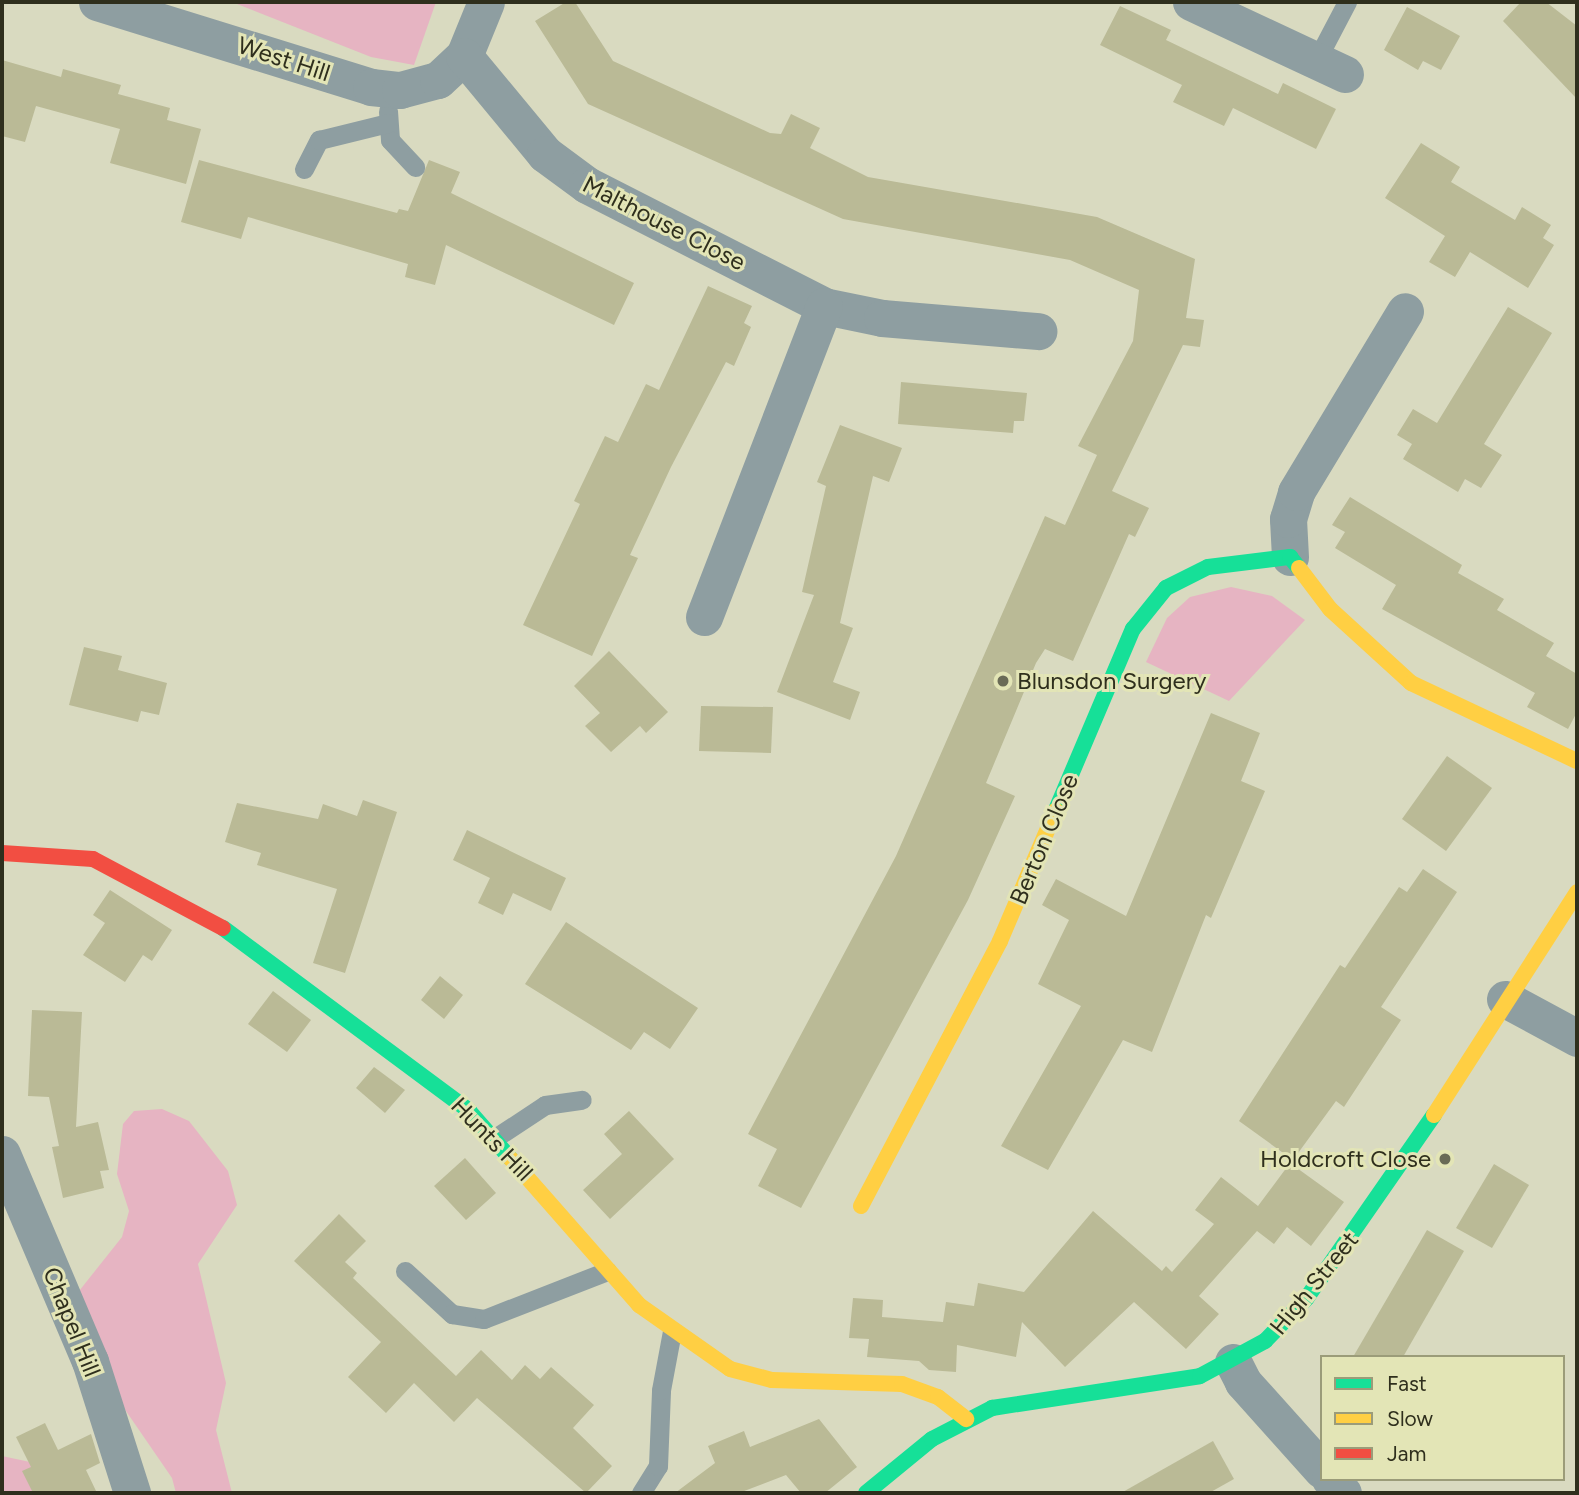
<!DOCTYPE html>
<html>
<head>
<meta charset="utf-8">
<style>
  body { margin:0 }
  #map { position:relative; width:1579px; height:1495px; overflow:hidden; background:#d9dac0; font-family:Figtree,sans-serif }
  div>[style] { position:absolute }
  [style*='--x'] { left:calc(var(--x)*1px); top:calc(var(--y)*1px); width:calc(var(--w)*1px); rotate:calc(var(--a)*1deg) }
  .green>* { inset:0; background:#e6b4c2 }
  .building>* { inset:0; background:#baba96 }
  .lane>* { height:19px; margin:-9.5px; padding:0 9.5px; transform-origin:9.5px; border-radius:9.5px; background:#8e9ea1 }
  .street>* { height:37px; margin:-18.5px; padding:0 18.5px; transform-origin:18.5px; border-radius:18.5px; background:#8e9ea1 }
  .fast>* { height:16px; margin:-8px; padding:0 8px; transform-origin:8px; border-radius:8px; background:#16e098 }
  .slow>* { height:16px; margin:-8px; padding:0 8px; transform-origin:8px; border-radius:8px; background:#ffcf43 }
  .jam>* { height:16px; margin:-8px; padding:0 8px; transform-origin:8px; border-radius:8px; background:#f24e42 }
  .dots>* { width:19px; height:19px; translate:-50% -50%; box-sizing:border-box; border:4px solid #e3e5b6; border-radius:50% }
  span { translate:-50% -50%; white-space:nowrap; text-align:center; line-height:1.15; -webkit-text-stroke:6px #e3e5b6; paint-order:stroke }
  .street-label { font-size:24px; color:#2f2f1d }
  .poi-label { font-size:24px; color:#2f2f1d }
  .left { translate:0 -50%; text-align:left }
  .right { translate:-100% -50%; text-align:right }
  .frame { position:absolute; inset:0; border:4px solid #2f2f1d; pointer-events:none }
  .legend { position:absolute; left:1320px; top:1355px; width:245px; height:126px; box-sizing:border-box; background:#e3e5b6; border:2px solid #9b9c79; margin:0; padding:9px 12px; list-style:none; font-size:21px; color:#2f2f1d }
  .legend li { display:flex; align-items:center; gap:14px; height:35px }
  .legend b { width:35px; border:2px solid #9b9c79 }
</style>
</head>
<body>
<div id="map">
  <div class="green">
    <i style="clip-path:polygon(232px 2px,436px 2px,414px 65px,371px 57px)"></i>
    <i style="clip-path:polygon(1231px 587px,1272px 596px,1305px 620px,1229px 701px,1146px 662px,1167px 618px,1190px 597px)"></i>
    <i style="clip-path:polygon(162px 1109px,189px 1121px,228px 1171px,237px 1205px,198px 1264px,226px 1383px,216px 1430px,232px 1493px,176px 1493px,172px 1478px,60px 1315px,122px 1237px,129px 1211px,117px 1174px,123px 1124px,134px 1111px)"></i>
    <i style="clip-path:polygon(2px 1456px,30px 1462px,82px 1493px,2px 1493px)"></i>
  </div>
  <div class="building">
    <i style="clip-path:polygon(566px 2px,575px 2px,613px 61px,770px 133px,781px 134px,791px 114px,820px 128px,810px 148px,868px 177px,1097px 217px,1195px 259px,1186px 318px,1204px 320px,1200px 347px,1183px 345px,1112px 491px,1149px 508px,1135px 537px,1129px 534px,1073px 661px,1045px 649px,1036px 663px,986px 783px,1015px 796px,968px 900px,801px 1208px,758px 1186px,777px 1149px,748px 1134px,896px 856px,1045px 516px,1065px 525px,1097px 455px,1078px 446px,1133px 341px,1139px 290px,1070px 260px,843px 219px,588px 104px,535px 21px)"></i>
    <i style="clip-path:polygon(1521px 2px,1546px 2px,1577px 26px,1577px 99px,1503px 21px)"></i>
    <i style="clip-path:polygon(1120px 6px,1171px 30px,1166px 40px,1278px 94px,1283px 83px,1336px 109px,1316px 149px,1233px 108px,1224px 126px,1173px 102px,1182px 85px,1100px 45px)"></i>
    <i style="clip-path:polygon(1407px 7px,1460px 36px,1441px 70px,1423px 61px,1418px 70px,1384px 50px)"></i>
    <i style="clip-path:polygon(2px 60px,61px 77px,63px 69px,121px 85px,118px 94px,170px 108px,167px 120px,201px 129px,186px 184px,110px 163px,120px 129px,36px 106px,25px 142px,2px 136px)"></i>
    <i style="clip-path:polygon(1421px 143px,1460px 167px,1451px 182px,1515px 220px,1522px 207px,1551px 225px,1543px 238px,1554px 245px,1528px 288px,1470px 252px,1455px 277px,1429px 262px,1445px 236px,1385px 198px)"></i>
    <i style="clip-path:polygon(199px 160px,397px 213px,399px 209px,408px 211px,429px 160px,460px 172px,451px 193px,634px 283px,614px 325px,446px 245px,435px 285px,405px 277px,408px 264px,248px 217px,241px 239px,181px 222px)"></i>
    <i style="clip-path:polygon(708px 286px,752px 306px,744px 323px,751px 327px,734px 366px,726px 362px,671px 467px,630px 555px,638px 558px,592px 656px,523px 625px,580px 504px,574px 501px,605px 436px,618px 442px,646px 384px,659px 390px)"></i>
    <i style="clip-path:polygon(1508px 307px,1552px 333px,1484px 444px,1502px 455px,1481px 488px,1465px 479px,1458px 492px,1403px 459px,1412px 444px,1397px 435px,1413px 409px,1437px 423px)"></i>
    <i style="clip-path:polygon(901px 382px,1027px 393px,1024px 421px,1014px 421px,1013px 433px,898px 424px)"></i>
    <i style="clip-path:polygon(840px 425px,902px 448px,889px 482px,873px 476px,840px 623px,853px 628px,833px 682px,860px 692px,850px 720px,777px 692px,814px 595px,802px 592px,826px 486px,817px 482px)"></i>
    <i style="clip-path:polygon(1350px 497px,1462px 565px,1458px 573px,1504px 599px,1497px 610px,1554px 643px,1546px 656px,1577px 674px,1577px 712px,1568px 729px,1527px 707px,1535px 693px,1382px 609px,1396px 585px,1335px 548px,1345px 532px,1332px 525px)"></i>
    <i style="clip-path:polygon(84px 647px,122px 656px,118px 670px,167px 683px,159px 715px,141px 711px,138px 722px,69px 705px)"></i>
    <i style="clip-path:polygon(609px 651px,668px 712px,646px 733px,640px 726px,611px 752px,585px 726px,600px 713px,574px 686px)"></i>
    <i style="clip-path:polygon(701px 706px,773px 707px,771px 753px,699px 751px)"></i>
    <i style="clip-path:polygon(1211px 713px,1260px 733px,1241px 781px,1265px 791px,1211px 918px,1206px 915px,1152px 1052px,1123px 1040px,1048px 1170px,1001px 1146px,1081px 1006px,1038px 984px,1069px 920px,1042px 905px,1056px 879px,1126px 916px)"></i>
    <i style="clip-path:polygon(1447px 756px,1492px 788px,1446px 851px,1402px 819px)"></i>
    <i style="clip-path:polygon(363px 800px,397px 812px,345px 973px,313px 963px,337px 889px,257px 865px,261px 853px,225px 842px,237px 803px,318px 819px,323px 804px,357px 816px)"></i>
    <i style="clip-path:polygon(467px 830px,566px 878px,551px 911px,513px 893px,503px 915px,478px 903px,490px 878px,453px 860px)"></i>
    <i style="clip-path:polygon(1423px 869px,1457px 892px,1381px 1007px,1401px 1020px,1344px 1107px,1336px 1101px,1293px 1160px,1239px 1121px,1340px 965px,1345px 968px,1399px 887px,1407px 892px)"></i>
    <i style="clip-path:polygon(110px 890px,172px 930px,152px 961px,143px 955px,125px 982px,83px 955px,105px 923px,93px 915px)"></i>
    <i style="clip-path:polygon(566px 922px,698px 1008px,670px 1049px,644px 1032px,631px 1050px,525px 984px)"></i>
    <i style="clip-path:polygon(440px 976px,463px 995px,444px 1019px,421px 1000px)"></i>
    <i style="clip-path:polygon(273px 991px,311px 1020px,287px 1052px,248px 1024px)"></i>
    <i style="clip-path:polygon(32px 1010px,82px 1012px,76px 1127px,98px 1122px,109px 1170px,100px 1171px,104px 1188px,63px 1198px,52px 1147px,59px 1146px,49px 1097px,28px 1096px)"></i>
    <i style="clip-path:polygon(374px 1067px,405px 1090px,385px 1113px,356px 1088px)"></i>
    <i style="clip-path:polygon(629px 1111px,674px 1159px,610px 1219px,583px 1190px,622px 1154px,604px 1134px)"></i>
    <i style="clip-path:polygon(465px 1158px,496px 1193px,466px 1220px,434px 1186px)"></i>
    <i style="clip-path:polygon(1290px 1163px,1344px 1202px,1311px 1246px,1287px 1227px,1274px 1244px,1257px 1231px,1199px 1296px,1219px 1314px,1186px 1349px,1134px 1302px,1065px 1367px,1022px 1322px,1016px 1357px,957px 1345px,956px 1372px,929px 1370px,919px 1361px,867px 1357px,869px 1339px,849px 1338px,853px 1298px,883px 1300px,882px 1317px,943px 1322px,946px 1302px,974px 1306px,978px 1283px,1024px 1292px,1093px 1211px,1162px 1271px,1166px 1266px,1172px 1272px,1214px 1224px,1195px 1210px,1221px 1177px,1258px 1206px)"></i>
    <i style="clip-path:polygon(1494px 1164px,1529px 1185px,1492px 1248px,1456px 1228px)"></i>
    <i style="clip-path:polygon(339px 1214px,366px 1241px,345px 1262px,357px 1273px,353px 1278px,456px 1376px,481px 1350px,512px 1380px,525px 1365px,540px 1379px,551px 1367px,594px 1405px,573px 1428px,612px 1466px,586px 1493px,477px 1398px,454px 1422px,414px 1383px,386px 1413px,348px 1377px,381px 1342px,294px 1261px)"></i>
    <i style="clip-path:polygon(1427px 1230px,1464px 1251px,1403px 1357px,1353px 1357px)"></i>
    <i style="clip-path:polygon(819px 1419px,857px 1467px,825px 1493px,801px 1493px,786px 1475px,739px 1493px,675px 1493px,715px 1463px,708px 1446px,744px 1431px,750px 1447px)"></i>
    <i style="clip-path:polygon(45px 1423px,58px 1450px,91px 1434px,100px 1463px,86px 1470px,97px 1493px,33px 1493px,22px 1471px,31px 1467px,16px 1437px)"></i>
    <i style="clip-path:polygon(1213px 1441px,1234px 1479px,1209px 1493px,1121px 1493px)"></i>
  </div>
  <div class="lane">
    <i style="--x:1316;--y:61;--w:67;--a:-62.3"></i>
    <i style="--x:388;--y:111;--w:29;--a:86"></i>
    <i style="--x:390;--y:140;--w:37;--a:47"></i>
    <i style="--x:304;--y:169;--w:33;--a:-63"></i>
    <i style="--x:319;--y:140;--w:71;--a:-13.8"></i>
    <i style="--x:495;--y:1138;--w:60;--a:-33.4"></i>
    <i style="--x:545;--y:1105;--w:37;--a:-8"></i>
    <i style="--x:405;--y:1271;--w:64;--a:42.5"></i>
    <i style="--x:452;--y:1314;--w:32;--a:9"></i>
    <i style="--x:484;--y:1319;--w:132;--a:-21.3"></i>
    <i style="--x:641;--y:1493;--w:32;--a:-58"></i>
    <i style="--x:658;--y:1466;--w:76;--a:-87.7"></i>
    <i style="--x:661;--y:1390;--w:60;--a:-79.4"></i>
  </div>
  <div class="street">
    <i style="--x:97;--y:2;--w:287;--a:17.2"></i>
    <i style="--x:371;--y:87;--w:29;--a:6"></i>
    <i style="--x:400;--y:90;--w:39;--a:-15"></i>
    <i style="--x:438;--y:80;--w:35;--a:-43"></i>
    <i style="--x:464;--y:56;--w:58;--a:-67.8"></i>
    <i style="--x:1191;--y:2;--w:170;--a:25.1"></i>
    <i style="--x:464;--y:56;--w:127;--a:50.4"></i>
    <i style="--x:545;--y:154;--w:52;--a:36.4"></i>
    <i style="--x:587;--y:185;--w:266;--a:27"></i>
    <i style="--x:824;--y:306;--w:59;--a:11.7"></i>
    <i style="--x:882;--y:318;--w:157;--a:4.8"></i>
    <i style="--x:1290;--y:557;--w:38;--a:-93"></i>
    <i style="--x:1288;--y:519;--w:28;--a:-73"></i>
    <i style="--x:1296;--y:492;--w:211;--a:-58.9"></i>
    <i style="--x:704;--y:617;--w:333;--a:-68.9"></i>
    <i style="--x:1505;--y:999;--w:82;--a:28.4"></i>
    <i style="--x:2;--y:1154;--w:225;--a:67"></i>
    <i style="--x:90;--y:1361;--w:139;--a:72.3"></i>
    <i style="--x:1233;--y:1362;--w:22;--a:63"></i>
    <i style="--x:1243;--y:1382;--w:118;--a:48.1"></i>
    <i style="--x:1330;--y:1479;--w:19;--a:47"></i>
  </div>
  <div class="fast">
    <i style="--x:1056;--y:810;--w:197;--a:-67"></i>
    <i style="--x:1133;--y:629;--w:53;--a:-51.2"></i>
    <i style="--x:1166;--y:588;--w:47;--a:-26.6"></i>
    <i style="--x:1208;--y:567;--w:83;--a:-7"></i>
    <i style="--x:1290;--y:557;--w:14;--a:51"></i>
    <i style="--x:223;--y:928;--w:307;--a:36.6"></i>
    <i style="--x:469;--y:1111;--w:62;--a:48.9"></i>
    <i style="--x:866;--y:1493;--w:85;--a:-39.3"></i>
    <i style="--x:932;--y:1439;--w:68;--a:-27.3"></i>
    <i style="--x:992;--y:1408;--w:210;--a:-8.7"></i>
    <i style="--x:1200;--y:1376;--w:74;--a:-28.3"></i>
    <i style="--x:1265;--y:1341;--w:59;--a:-45.7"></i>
    <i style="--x:1306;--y:1299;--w:224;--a:-55.2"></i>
  </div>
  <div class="slow">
    <i style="--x:1299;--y:568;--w:51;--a:52.9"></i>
    <i style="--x:1330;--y:609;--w:110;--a:42.4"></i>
    <i style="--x:1411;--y:683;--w:183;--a:25.2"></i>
    <i style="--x:1434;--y:1115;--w:265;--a:-57.3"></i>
    <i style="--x:510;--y:1158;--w:196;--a:48.7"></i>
    <i style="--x:639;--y:1305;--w:111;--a:35.1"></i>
    <i style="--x:730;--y:1369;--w:43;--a:14.7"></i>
    <i style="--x:772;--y:1380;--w:130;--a:1.8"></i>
    <i style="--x:902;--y:1384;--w:38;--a:20"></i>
    <i style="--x:938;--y:1397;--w:36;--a:38"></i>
    <i style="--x:861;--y:1206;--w:299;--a:-62.3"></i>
    <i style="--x:1000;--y:941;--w:142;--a:-66.9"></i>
  </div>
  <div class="jam">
    <i style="--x:2;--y:853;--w:91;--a:3.8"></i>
    <i style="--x:93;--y:859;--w:147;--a:28"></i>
  </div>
  <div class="dots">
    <i style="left:1003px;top:681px;background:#6a6b56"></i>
    <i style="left:1445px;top:1159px;background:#6a6b56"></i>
  </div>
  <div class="street-label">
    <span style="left:284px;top:59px;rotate:18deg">West Hill</span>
    <span style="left:664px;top:223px;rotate:27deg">Malthouse Close</span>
    <span style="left:1044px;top:839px;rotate:-67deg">Berton Close</span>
    <span style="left:492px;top:1139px;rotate:46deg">Hunts Hill</span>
    <span style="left:1314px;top:1283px;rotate:-51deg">High Street</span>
    <span style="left:72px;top:1322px;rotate:68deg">Chapel Hill</span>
  </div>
  <div class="poi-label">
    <span class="left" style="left:1017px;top:681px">Blunsdon Surgery</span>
    <span class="right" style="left:1431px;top:1159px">Holdcroft Close</span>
  </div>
  <div class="frame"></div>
  <ul class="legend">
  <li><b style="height:9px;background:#16e098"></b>Fast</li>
  <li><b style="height:9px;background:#ffcf43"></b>Slow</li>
  <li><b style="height:9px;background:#f24e42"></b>Jam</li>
  </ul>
</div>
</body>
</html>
